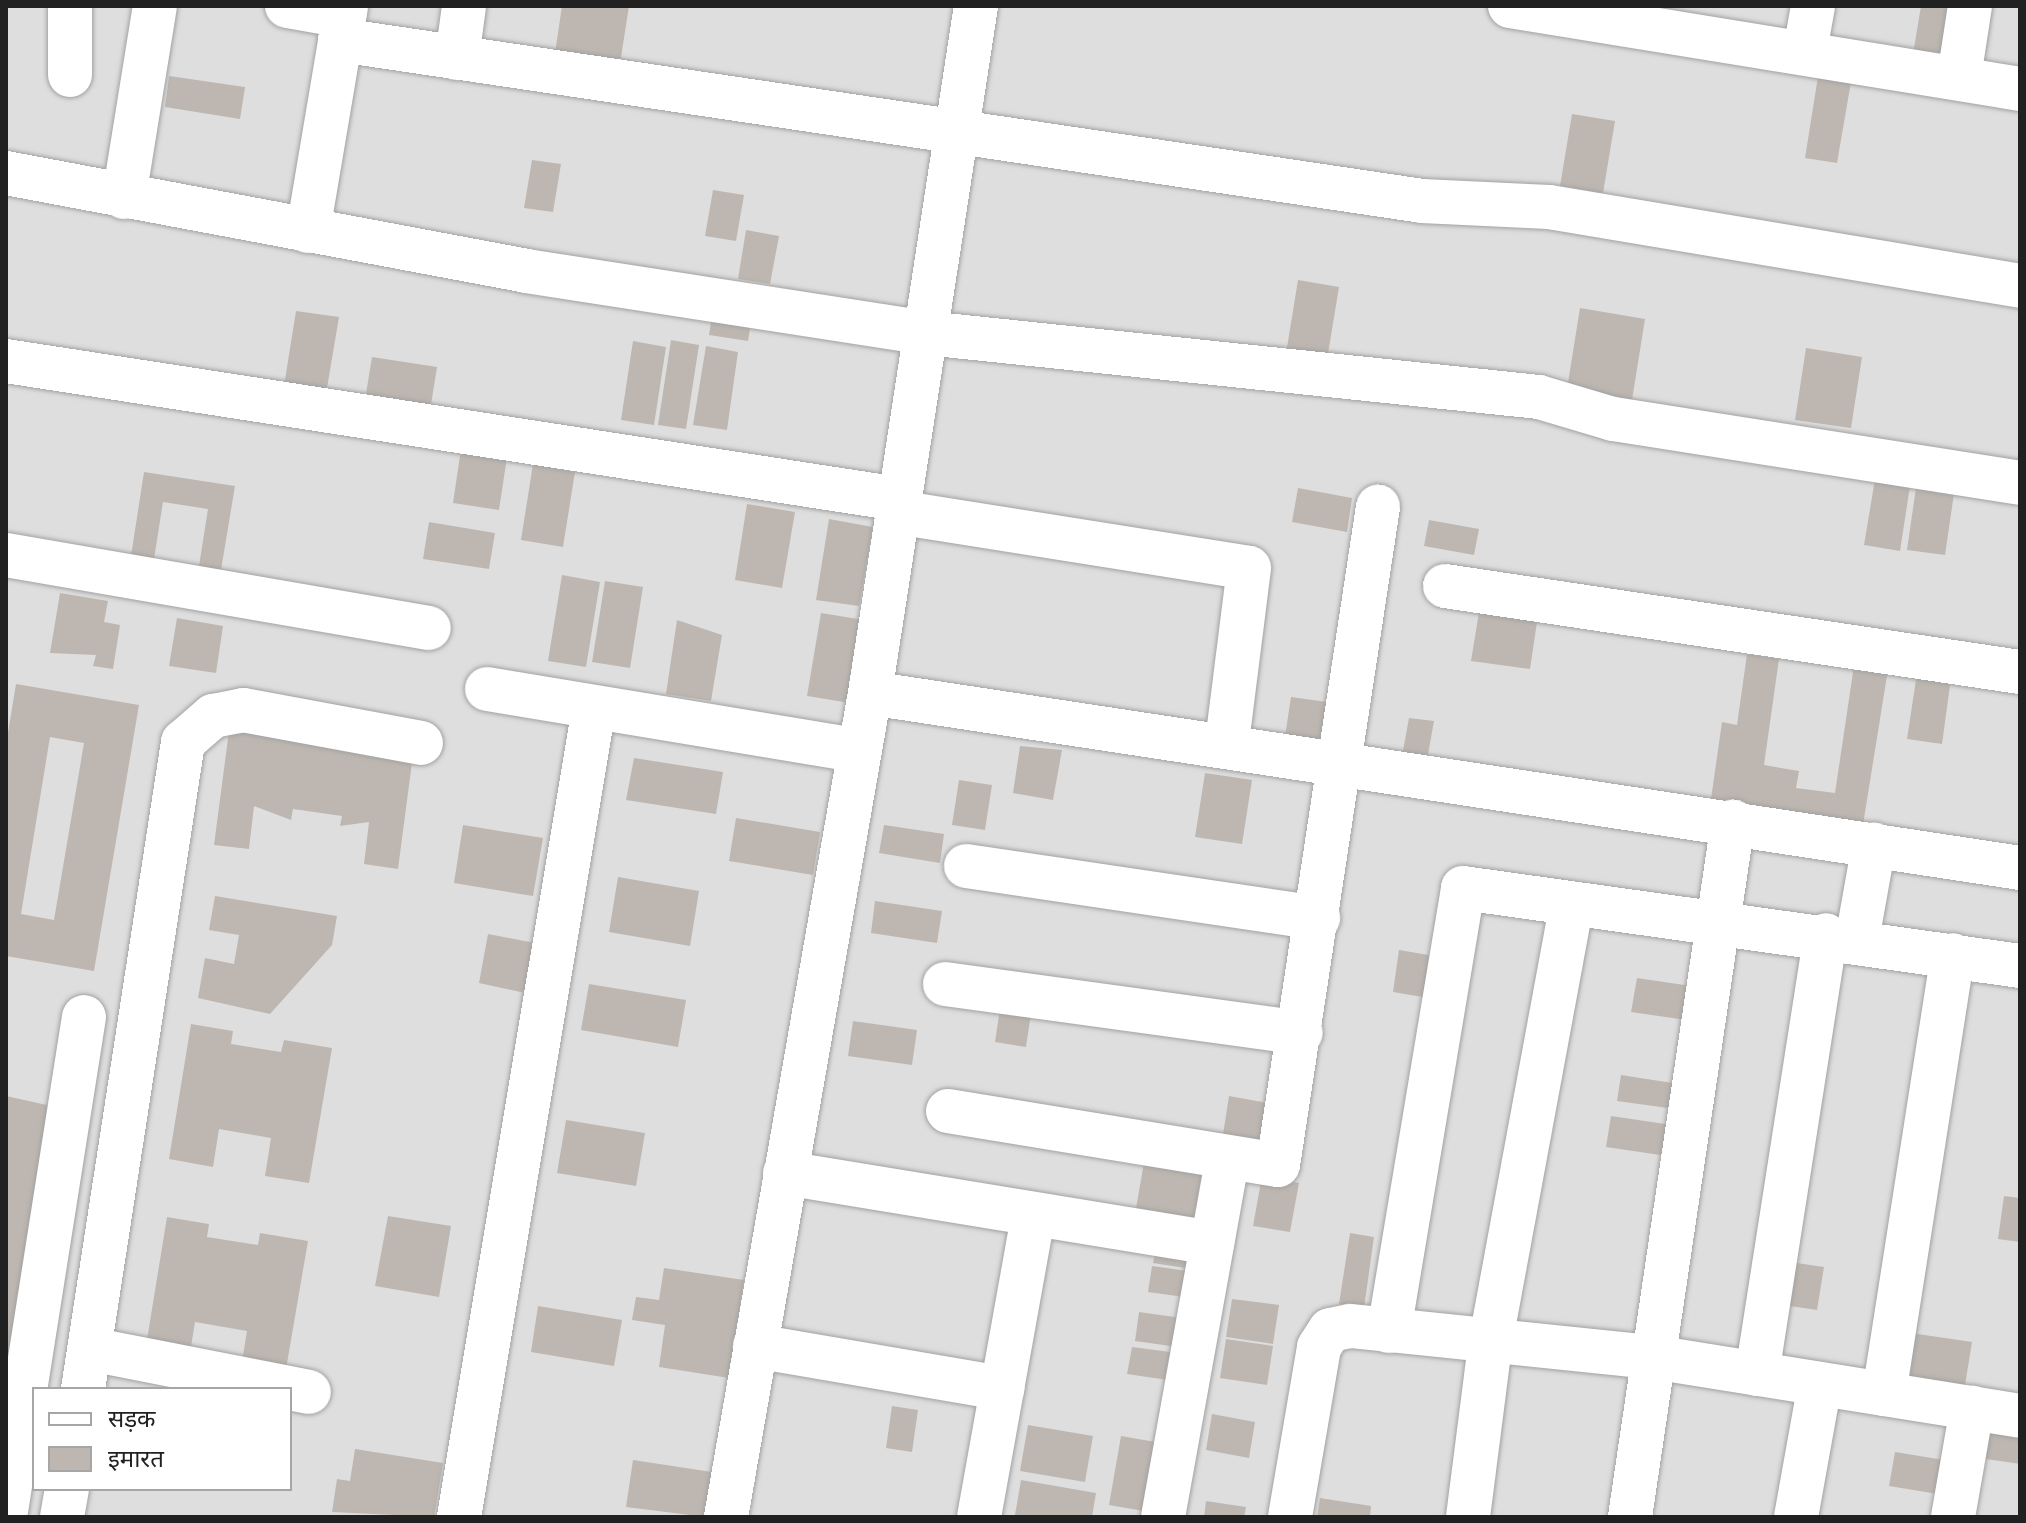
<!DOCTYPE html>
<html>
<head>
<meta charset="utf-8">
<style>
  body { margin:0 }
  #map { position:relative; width:2026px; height:1523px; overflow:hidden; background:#f1eee8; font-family:Manrope,"Noto Sans Devanagari",sans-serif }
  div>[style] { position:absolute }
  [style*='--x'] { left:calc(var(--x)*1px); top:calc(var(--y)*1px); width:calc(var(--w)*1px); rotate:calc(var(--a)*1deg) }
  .residential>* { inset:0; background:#dfdede }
  .building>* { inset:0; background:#beb7b1 }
  .roads { filter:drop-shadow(0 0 2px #a2a2a2) drop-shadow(0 0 2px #a2a2a2) }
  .minor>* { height:44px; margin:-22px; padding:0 22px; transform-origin:22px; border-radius:22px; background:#fff }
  span { translate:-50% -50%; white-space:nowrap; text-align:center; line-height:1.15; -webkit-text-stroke:7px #fff; paint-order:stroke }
  .frame { position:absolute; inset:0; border:8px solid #212121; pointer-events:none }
  .legend { position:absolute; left:32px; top:1387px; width:260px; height:104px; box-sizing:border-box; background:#fff; border:2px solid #a6a6a6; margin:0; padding:10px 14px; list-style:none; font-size:24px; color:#212121 }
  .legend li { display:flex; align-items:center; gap:16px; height:40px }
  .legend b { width:40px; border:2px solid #a6a6a6 }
</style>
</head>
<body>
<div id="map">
  <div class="residential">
    <i style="clip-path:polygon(evenodd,6px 6px,2020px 6px,2020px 1517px,6px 1517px,6px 6px,34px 1389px,290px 1389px,290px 1489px,34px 1489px,34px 1389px)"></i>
  </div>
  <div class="building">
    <i style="clip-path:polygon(562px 6px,629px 6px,619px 70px,554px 60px)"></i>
    <i style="clip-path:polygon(1921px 6px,1965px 6px,1955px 66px,1912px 60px)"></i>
    <i style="clip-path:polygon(1819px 70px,1852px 76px,1837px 163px,1805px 158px)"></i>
    <i style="clip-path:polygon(169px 76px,245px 87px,240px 119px,165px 107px)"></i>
    <i style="clip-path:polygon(1572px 114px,1615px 121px,1603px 193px,1560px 186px)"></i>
    <i style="clip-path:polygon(532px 160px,561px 164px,553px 212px,524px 208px)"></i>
    <i style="clip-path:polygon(713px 190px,744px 195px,736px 241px,705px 236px)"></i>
    <i style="clip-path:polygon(746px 230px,779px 236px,770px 284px,738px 279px)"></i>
    <i style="clip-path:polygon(1298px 280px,1339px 287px,1326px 366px,1285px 360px)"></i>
    <i style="clip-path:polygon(714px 302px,753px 309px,748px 341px,709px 335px)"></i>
    <i style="clip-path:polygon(1580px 308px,1645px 319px,1632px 400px,1567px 389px)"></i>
    <i style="clip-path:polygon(296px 311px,339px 317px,326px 394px,284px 386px)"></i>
    <i style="clip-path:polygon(671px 340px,699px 345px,686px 429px,658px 425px)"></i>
    <i style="clip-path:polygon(633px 341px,666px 347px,654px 425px,621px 420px)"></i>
    <i style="clip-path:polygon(706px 346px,738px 352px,727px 430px,693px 425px)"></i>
    <i style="clip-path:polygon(1806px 348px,1862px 357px,1851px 428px,1795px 420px)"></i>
    <i style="clip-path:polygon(372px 357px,437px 367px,429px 417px,364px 406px)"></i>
    <i style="clip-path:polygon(461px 449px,507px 457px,499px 510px,453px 503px)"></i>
    <i style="clip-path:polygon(533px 464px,575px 472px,563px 547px,521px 540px)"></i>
    <i style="clip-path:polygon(1877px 467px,1912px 473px,1900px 551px,1864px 545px)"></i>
    <i style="clip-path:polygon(144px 472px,235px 486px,221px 570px,199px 566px,208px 509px,163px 502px,154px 559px,131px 556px)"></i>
    <i style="clip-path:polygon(1918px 474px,1956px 480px,1945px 555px,1907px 550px)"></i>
    <i style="clip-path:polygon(1298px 488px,1352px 498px,1347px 532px,1292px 522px)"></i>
    <i style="clip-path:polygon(747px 504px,795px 512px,782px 588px,735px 580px)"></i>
    <i style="clip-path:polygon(829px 519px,873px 527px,859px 606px,816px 600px)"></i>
    <i style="clip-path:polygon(1429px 520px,1479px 529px,1474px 555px,1424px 546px)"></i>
    <i style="clip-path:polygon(429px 522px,495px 533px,489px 569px,423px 559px)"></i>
    <i style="clip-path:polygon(562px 575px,600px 582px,586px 667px,548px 661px)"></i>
    <i style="clip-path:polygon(605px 581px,643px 587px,630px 668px,592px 662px)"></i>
    <i style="clip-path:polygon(60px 593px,108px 601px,104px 622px,120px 625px,113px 669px,93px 666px,96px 655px,50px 653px)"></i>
    <i style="clip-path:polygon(1480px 606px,1538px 615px,1530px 669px,1471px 661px)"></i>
    <i style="clip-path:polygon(821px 613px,864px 620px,850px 703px,807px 696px)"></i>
    <i style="clip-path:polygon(177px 618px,223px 626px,216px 673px,169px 666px)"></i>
    <i style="clip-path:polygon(677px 620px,722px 635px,711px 701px,666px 694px)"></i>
    <i style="clip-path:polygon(1856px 652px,1890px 657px,1862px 831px,1709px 813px,1722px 722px,1737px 725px,1747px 654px,1779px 659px,1764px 765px,1799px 771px,1796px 788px,1835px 793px)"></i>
    <i style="clip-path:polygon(1917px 673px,1951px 678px,1942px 744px,1907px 739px)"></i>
    <i style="clip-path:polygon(evenodd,16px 684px,139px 705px,94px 971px,6px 956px,6px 745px,16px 684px,50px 737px,84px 743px,54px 920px,21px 914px,50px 737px)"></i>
    <i style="clip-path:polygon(1291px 697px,1341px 704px,1334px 750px,1284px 743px)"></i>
    <i style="clip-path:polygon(1409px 718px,1434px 721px,1427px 760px,1402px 756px)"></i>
    <i style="clip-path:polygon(229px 731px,413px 755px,398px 869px,364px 864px,369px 822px,340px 826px,342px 816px,293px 809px,291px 820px,254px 806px,249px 849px,214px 845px)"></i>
    <i style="clip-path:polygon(1020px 746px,1062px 750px,1053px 800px,1013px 793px)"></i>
    <i style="clip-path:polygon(634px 758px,723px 772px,716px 814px,626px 800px)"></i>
    <i style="clip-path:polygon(1205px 773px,1252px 780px,1242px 844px,1195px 837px)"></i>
    <i style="clip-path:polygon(959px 780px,992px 785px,985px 830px,952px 825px)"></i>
    <i style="clip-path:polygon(736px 818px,820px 832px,813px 875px,729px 861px)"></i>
    <i style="clip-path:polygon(463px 825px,543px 838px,533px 896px,454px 883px)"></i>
    <i style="clip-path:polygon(884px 825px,944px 834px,940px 863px,879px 853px)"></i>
    <i style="clip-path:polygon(618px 877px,699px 891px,690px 946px,609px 932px)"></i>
    <i style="clip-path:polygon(215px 896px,337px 916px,332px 945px,270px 1014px,198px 998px,205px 958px,234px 964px,239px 935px,209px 930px)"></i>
    <i style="clip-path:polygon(875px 901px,942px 911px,937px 943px,871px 933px)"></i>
    <i style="clip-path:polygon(488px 934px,535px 943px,525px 993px,479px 983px)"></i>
    <i style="clip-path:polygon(1399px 950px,1446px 958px,1440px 1000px,1393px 992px)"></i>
    <i style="clip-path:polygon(1637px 978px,1698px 987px,1693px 1021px,1631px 1012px)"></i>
    <i style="clip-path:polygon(589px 984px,686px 1000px,678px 1047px,581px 1030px)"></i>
    <i style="clip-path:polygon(1002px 995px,1033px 1000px,1026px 1047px,995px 1042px)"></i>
    <i style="clip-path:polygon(853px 1021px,917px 1030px,912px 1065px,848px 1056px)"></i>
    <i style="clip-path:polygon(191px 1024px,233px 1031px,231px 1044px,281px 1052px,284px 1040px,332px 1048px,309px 1183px,265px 1176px,271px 1138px,219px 1129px,213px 1167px,169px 1159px)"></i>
    <i style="clip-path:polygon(1621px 1075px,1679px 1084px,1675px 1109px,1617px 1101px)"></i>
    <i style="clip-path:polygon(6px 1096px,56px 1107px,6px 1395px)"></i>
    <i style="clip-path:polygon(1229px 1096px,1279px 1105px,1272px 1149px,1222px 1141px)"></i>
    <i style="clip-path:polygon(1611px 1116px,1672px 1125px,1667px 1156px,1606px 1147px)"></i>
    <i style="clip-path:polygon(566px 1120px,645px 1133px,636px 1186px,557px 1173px)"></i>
    <i style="clip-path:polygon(1146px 1151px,1204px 1161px,1193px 1224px,1135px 1214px)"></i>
    <i style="clip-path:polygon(1262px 1176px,1299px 1183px,1290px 1232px,1253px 1226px)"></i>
    <i style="clip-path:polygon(2004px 1196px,2020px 1198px,2020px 1242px,1998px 1239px)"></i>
    <i style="clip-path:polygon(388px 1216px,451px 1226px,439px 1297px,375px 1286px)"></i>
    <i style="clip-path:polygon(167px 1217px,209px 1224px,207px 1237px,258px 1245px,260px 1233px,308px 1241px,285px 1375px,241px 1368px,247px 1331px,195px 1322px,189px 1359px,145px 1352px)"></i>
    <i style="clip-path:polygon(1350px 1233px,1374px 1237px,1364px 1308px,1339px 1304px)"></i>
    <i style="clip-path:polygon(1157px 1243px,1201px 1249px,1198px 1270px,1153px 1263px)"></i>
    <i style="clip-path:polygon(1783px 1261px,1824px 1267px,1817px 1310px,1776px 1304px)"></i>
    <i style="clip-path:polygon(1152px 1266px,1202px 1273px,1198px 1299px,1148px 1292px)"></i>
    <i style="clip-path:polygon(664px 1268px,744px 1280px,729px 1378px,659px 1367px,665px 1325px,632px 1320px,636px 1297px,659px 1300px)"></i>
    <i style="clip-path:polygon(1232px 1299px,1279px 1305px,1273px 1344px,1226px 1337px)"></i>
    <i style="clip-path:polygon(538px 1306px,622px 1320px,614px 1366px,531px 1352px)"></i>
    <i style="clip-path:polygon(1139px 1312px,1189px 1319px,1185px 1348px,1135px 1341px)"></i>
    <i style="clip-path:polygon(1904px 1332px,1972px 1342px,1962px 1404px,1895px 1391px)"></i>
    <i style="clip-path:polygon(1226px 1339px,1273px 1346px,1267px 1385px,1220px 1378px)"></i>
    <i style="clip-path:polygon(1132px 1347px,1185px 1354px,1181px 1382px,1127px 1374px)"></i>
    <i style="clip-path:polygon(892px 1406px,918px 1410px,912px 1452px,886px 1448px)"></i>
    <i style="clip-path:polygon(1212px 1414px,1255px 1422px,1249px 1458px,1206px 1450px)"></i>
    <i style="clip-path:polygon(1028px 1425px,1093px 1436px,1085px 1482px,1020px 1471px)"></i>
    <i style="clip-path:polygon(1978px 1427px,2020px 1433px,2020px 1464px,1973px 1457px)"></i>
    <i style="clip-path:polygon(1121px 1436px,1167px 1444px,1155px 1513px,1109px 1505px)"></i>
    <i style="clip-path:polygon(355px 1449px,443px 1463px,434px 1517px,332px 1512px,337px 1479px,350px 1481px)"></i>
    <i style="clip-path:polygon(1895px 1452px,1956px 1462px,1950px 1496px,1889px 1486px)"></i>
    <i style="clip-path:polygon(633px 1460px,712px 1472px,706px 1517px,626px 1507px)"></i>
    <i style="clip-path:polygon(1021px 1480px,1096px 1493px,1092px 1517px,1015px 1515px)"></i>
    <i style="clip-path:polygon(1320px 1498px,1371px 1506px,1370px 1517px,1317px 1517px)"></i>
    <i style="clip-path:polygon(1206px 1501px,1246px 1507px,1244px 1517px,1204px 1517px)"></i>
  </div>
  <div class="roads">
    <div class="minor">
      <i style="--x:70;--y:6;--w:69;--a:90"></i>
      <i style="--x:287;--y:6;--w:58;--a:10"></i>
      <i style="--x:1510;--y:6;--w:517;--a:9.24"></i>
      <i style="--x:340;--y:40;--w:1094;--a:8.46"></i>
      <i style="--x:1422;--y:201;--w:127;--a:2.7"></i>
      <i style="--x:1549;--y:207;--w:478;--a:9.5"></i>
      <i style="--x:1805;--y:51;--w:46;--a:-79.9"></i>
      <i style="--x:457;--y:58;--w:52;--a:-82.3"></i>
      <i style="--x:1959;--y:77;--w:72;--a:-81.2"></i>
      <i style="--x:6;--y:173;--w:530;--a:10.65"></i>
      <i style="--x:527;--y:271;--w:404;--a:8.8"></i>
      <i style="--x:926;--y:333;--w:616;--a:5.96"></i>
      <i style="--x:1539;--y:397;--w:77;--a:16.6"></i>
      <i style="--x:1613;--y:419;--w:412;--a:8.9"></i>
      <i style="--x:124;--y:197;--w:193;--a:-80.8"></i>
      <i style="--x:308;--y:231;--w:228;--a:-80.4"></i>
      <i style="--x:6;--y:361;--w:903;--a:8.79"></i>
      <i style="--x:896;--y:512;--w:357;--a:9"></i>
      <i style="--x:1249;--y:568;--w:176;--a:97.2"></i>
      <i style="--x:6;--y:555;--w:429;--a:9.8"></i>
      <i style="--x:1445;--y:586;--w:581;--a:8.51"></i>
      <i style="--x:487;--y:689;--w:374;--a:9.4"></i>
      <i style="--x:870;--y:693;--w:1163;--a:8.65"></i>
      <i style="--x:966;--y:866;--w:356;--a:8.4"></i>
      <i style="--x:1857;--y:940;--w:97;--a:-79.9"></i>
      <i style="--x:945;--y:984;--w:359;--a:7.8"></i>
      <i style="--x:948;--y:1111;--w:334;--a:9.3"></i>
      <i style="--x:1278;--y:1165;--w:666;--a:-81.36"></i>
      <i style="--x:785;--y:1173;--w:433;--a:9.3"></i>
      <i style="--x:1389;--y:1331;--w:449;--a:-80.5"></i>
      <i style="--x:1463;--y:888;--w:562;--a:7.97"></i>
      <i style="--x:755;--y:1346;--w:251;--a:9.7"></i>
      <i style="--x:90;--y:1349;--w:223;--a:11.1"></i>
      <i style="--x:1757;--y:1374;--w:444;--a:-81.1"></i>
      <i style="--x:83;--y:1389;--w:655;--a:-81.21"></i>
      <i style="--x:183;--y:742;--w:40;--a:-41"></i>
      <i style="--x:213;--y:716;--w:31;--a:-11"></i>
      <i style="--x:243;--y:710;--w:181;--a:10.5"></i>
      <i style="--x:1884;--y:1394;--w:444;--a:-81.1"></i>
      <i style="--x:6;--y:1511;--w:500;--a:-81.03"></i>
      <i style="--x:62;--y:1517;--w:28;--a:-80"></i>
      <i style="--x:459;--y:1517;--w:820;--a:-80.53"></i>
      <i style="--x:726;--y:1517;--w:836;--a:-80.09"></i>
      <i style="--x:870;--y:693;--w:695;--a:-81.23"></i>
      <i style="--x:979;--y:1517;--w:306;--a:-79.8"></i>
      <i style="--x:1163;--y:1517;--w:362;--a:-79.8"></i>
      <i style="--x:1290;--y:1517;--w:172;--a:-80.3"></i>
      <i style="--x:1319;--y:1347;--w:20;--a:-57"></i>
      <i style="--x:1330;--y:1330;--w:20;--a:-11"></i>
      <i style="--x:1350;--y:1326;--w:311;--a:5.9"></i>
      <i style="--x:1659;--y:1358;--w:366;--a:9.1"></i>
      <i style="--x:1468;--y:1517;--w:173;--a:-82.7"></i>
      <i style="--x:1490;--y:1345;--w:446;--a:-79.5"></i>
      <i style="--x:1630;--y:1517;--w:703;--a:-81.57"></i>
      <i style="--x:1796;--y:1517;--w:135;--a:-79.8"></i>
      <i style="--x:1953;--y:1517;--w:111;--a:-80.1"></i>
    </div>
  </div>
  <div class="frame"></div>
  <ul class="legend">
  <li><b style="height:10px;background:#fff"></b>सड़क</li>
  <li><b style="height:22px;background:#beb7b1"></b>इमारत</li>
  </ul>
</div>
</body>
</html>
